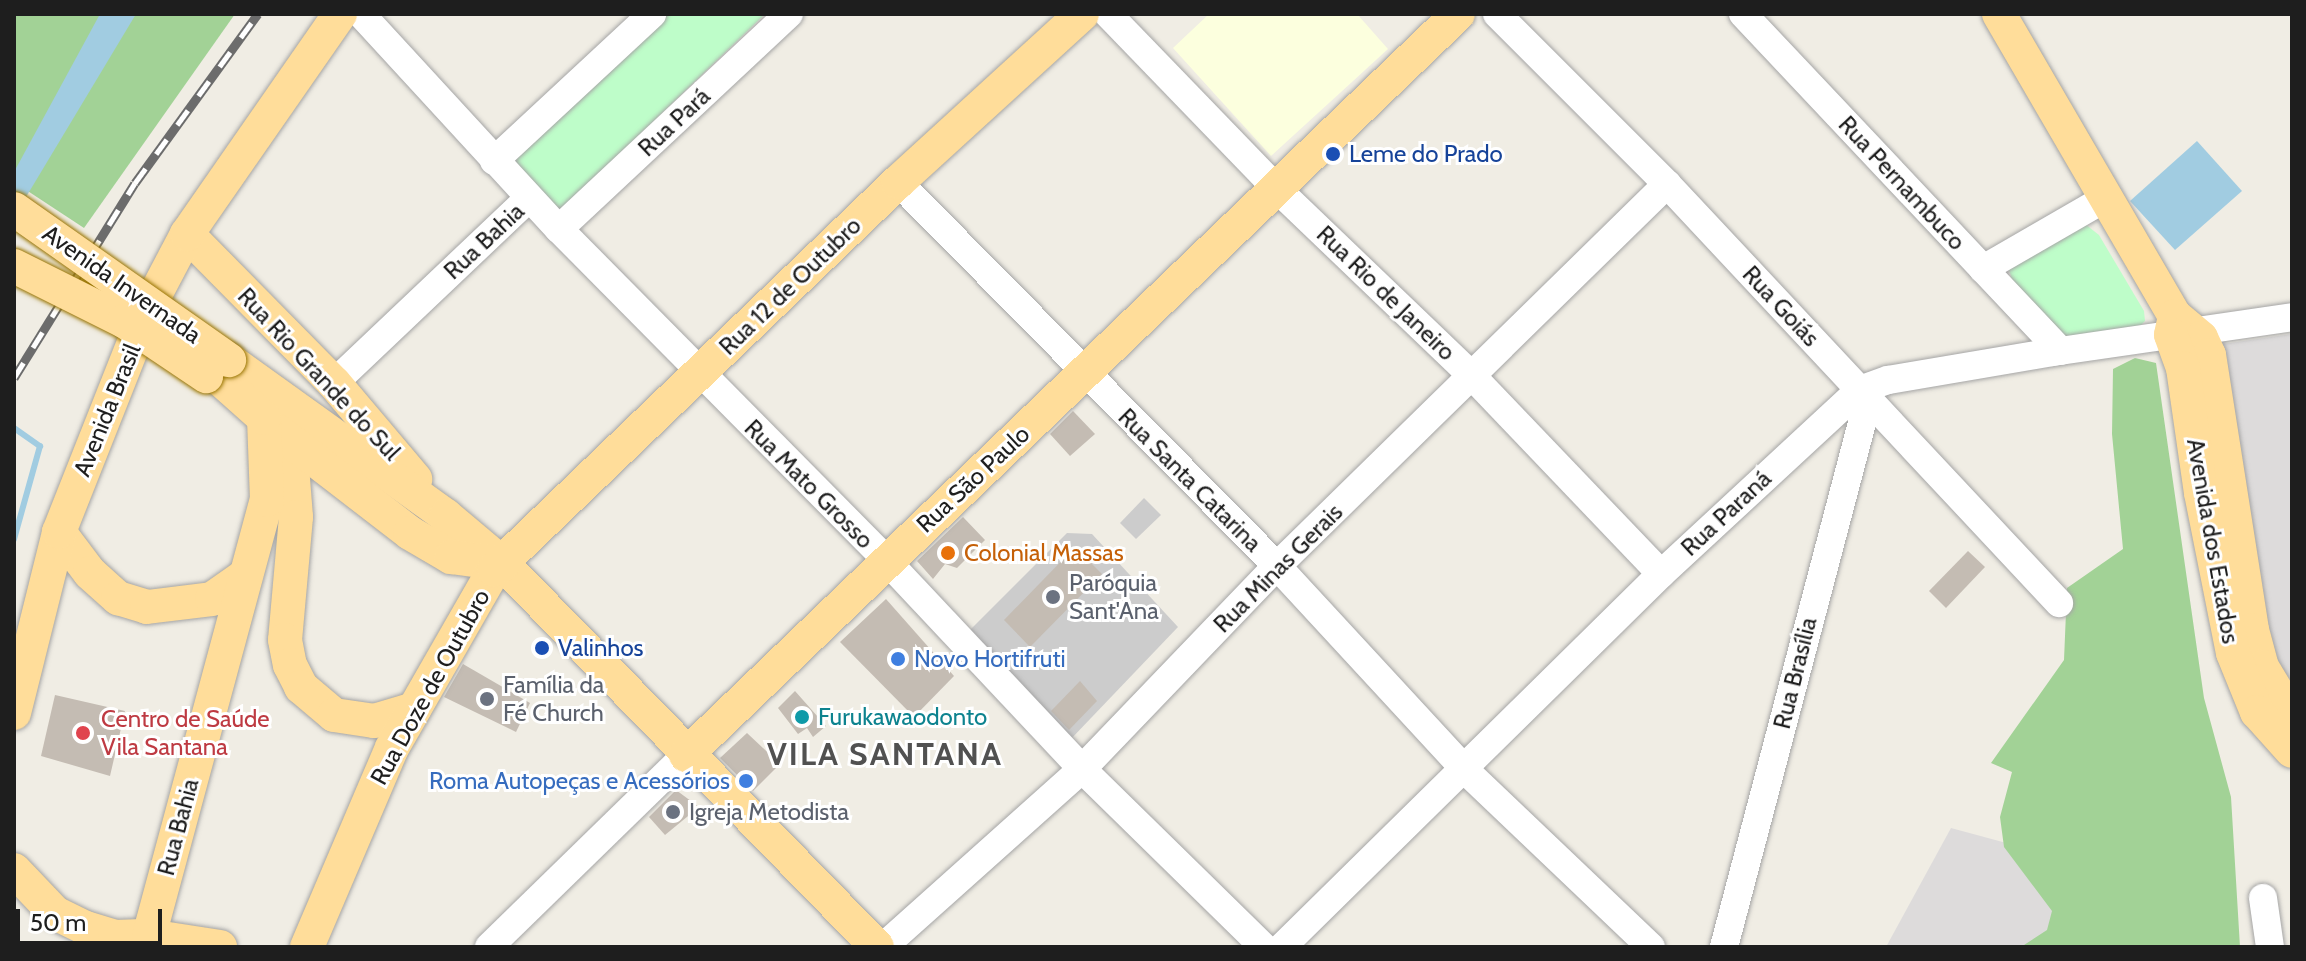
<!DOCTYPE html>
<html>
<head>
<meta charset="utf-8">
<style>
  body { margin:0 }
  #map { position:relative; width:2306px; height:961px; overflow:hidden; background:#f0ede4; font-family:Cabin,sans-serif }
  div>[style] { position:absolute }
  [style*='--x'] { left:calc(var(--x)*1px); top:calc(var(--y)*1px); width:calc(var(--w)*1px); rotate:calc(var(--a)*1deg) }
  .residential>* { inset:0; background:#dddbdb }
  .education>* { inset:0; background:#fcffde }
  .religious>* { inset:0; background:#ccc }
  .forest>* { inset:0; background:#a2d296 }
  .park>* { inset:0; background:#befdc9 }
  .water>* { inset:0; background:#a1cce1 }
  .stream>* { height:6px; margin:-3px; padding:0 3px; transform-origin:3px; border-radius:3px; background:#a1cce1 }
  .building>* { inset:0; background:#c4bcb3 }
  .roads { filter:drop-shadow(0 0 2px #a5a5a5) drop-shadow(0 0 2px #a5a5a5) }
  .minor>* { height:28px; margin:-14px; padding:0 14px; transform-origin:14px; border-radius:14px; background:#fff }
  .major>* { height:34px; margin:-17px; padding:0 17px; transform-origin:17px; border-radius:17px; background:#ffdd9a }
  .rail>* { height:9px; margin-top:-4.5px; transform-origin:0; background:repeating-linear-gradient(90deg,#fff 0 18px,#6c6c6c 0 36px); box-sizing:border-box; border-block:2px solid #6c6c6c }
  .bridges { filter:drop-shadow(0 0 2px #997400) drop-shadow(0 0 2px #997400) }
  .major-bridge>* { height:34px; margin:-17px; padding:0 17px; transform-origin:17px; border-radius:17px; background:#ffdd9a }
  .dots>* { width:22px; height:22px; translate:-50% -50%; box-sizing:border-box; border:4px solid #fff; border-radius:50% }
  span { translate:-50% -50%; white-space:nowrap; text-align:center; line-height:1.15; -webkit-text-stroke:6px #fff; paint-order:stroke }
  .street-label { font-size:24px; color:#1e1e1e }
  .transit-label { font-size:24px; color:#164399 }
  .left { translate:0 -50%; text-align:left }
  .food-label { font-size:24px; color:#c56008 }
  .worship-label { font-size:24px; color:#5b616d }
  .shop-label { font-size:24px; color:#366cbe }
  .right { translate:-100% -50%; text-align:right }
  .culture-label { font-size:24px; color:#0d838f }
  .health-label { font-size:24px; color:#be3a42 }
  .district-label { font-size:32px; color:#515151; font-weight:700; letter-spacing:2px }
  .frame { position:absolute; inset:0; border:16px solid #1e1e1e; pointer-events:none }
  .scale { position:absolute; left:16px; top:909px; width:146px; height:36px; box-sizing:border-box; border:4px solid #1e1e1e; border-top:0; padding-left:10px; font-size:24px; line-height:28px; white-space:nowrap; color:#1e1e1e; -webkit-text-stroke:6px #fff; paint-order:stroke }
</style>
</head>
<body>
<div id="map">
  <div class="residential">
    <i style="clip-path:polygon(2292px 334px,2292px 705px,2282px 693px,2213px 356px,2223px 344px)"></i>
    <i style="clip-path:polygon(1951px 828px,2227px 903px,2229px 947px,1886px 947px)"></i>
  </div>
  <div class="education">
    <i style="clip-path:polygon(1209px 14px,1357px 14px,1388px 49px,1271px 156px,1173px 48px)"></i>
  </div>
  <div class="religious">
    <i style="clip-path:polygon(1144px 498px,1161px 515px,1136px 539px,1120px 523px)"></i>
    <i style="clip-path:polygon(1067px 533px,1092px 534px,1178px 627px,1070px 740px,964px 636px)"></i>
  </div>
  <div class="forest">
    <i style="clip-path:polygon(14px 14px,235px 14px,84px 228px,14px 182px)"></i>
    <i style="clip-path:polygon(2135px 358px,2156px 363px,2204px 698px,2231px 797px,2240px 947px,2021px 947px,2047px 930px,2052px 911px,2004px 847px,2000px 817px,2012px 772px,1991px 763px,2064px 660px,2067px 588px,2123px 549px,2112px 434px,2113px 369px)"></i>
  </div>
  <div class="park">
    <i style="clip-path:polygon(656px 14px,765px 14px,554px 217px,498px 159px)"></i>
    <i style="clip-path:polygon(2085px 224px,2099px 235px,2144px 311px,2145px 321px,2138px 328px,2075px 338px,2058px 334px,2012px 280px,2008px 266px)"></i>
  </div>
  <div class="water">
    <i style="clip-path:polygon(100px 14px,136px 14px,14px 217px,14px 172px)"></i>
    <i style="clip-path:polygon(2197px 141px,2242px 191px,2175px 250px,2130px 201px)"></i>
  </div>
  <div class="stream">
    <i style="--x:14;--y:428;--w:32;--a:35"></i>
    <i style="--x:40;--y:446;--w:97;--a:105.6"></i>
  </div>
  <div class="building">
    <i style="clip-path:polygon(1073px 411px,1095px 434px,1070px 456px,1050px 434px)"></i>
    <i style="clip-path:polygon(963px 517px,985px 540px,957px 568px,945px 564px,933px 579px,917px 561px)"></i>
    <i style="clip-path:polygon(1075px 547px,1102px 574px,1030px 647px,1004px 620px)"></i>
    <i style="clip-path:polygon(1968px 551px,1985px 567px,1946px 608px,1929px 591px)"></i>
    <i style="clip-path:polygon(886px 599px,954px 676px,914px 717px,840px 642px)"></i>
    <i style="clip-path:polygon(463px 664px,530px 703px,516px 732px,444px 697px)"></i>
    <i style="clip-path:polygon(1080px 681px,1097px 701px,1069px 730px,1051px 711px)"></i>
    <i style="clip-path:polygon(795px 691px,826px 726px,813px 737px,807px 728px,798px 734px,778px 708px)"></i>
    <i style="clip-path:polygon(55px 695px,125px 711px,110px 776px,41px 756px)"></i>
    <i style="clip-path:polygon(747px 733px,780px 764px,753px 791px,720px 758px)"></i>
    <i style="clip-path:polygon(676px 790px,699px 807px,665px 835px,649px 817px)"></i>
  </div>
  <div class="roads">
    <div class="minor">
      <i style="--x:361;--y:14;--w:292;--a:47.4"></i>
      <i style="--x:559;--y:229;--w:465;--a:45.3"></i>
      <i style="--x:886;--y:560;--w:287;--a:46.8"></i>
      <i style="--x:1082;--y:769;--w:255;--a:44.4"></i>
      <i style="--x:1108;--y:14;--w:239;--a:46"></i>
      <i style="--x:1274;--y:186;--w:276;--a:43.8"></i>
      <i style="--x:1473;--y:377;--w:272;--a:46.3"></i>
      <i style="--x:1497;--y:14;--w:240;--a:45"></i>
      <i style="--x:1667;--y:184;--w:574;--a:46.91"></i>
      <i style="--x:1743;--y:14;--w:463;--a:46.7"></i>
      <i style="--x:494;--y:161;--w:216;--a:-42.9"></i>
      <i style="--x:898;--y:182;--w:540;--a:45.38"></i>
      <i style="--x:1277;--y:566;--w:276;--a:47.3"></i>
      <i style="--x:1464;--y:769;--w:258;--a:43.6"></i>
      <i style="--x:559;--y:229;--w:315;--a:-43.1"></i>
      <i style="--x:1983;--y:269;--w:142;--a:-30"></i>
      <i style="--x:334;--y:383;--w:269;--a:-43.5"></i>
      <i style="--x:2263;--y:898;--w:49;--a:81.9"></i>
      <i style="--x:489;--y:947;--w:275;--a:-44.3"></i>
      <i style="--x:883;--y:947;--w:267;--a:-41.8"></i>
      <i style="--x:1082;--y:769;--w:281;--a:-46.2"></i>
      <i style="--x:1277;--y:566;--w:546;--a:-44.41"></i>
      <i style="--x:1282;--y:947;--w:532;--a:-44.54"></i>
      <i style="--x:1661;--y:574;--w:271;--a:-42.8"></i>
      <i style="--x:1860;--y:390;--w:30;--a:-20"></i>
      <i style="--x:1888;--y:380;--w:167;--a:-9.6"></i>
      <i style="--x:2053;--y:352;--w:242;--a:-8.3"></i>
      <i style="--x:1724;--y:947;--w:566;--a:-75.25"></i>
    </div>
    <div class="major">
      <i style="--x:1999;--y:14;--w:350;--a:59.8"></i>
      <i style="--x:2175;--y:316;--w:34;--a:40"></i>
      <i style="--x:2201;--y:338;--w:19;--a:65"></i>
      <i style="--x:2209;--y:355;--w:278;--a:81.1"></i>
      <i style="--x:2252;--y:630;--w:38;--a:75"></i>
      <i style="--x:2262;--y:667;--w:58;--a:59"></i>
      <i style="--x:187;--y:234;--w:209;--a:45.4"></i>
      <i style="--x:334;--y:383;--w:126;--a:49.8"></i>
      <i style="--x:2175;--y:316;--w:19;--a:102"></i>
      <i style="--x:2171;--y:335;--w:35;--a:70"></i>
      <i style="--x:2183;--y:368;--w:126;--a:81.8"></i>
      <i style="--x:2201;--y:493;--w:163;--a:78.7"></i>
      <i style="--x:2233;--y:653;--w:64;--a:67.9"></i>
      <i style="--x:2257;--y:712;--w:52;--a:48.1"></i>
      <i style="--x:229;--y:360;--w:267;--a:35.7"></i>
      <i style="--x:446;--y:516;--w:75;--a:40.1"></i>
      <i style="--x:503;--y:564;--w:535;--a:45.68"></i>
      <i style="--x:276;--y:430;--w:39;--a:66"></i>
      <i style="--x:292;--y:466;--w:51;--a:85.5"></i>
      <i style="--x:296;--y:517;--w:123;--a:95.1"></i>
      <i style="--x:285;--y:640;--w:25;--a:79"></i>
      <i style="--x:290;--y:665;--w:25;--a:63"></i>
      <i style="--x:301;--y:687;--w:43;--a:40.3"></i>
      <i style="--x:334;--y:715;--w:40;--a:8.5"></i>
      <i style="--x:374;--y:721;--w:42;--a:-16.7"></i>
      <i style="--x:279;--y:432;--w:165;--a:37.6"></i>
      <i style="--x:410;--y:533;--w:48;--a:30.3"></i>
      <i style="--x:451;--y:557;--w:52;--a:7.7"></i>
      <i style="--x:59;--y:532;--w:51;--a:52.9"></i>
      <i style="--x:90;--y:573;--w:38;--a:42"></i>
      <i style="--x:118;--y:598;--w:30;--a:17"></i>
      <i style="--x:147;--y:607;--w:65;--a:-7"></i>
      <i style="--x:212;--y:599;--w:37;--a:-35"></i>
      <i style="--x:14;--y:713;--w:187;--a:-76"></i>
      <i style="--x:59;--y:532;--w:237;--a:-68.4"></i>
      <i style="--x:146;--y:312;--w:88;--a:-62.3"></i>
      <i style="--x:187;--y:234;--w:268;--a:-55.2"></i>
      <i style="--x:686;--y:755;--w:1070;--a:-43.83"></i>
      <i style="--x:14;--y:870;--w:59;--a:46.4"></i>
      <i style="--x:55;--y:913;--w:34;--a:26"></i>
      <i style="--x:86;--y:928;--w:30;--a:17"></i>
      <i style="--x:115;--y:937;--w:34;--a:-2"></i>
      <i style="--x:149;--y:936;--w:72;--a:8.8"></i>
      <i style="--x:149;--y:936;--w:452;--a:-74.9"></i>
      <i style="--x:267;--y:500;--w:82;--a:-92.1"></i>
      <i style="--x:264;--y:418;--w:59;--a:-138.4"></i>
      <i style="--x:307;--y:947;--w:216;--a:-66.9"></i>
      <i style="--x:392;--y:748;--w:205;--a:-60.2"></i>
      <i style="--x:494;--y:570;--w:560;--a:-43.84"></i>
      <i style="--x:898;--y:182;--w:249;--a:-42.4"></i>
    </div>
  </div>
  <div class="rail">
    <i style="--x:14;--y:378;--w:229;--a:-58.2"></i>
    <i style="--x:135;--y:183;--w:209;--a:-54"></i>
  </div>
  <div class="bridges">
    <div class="major-bridge">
      <i style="--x:14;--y:209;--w:263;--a:35.1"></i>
      <i style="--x:14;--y:266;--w:123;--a:26.6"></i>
      <i style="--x:124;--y:321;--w:99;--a:33.9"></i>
    </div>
  </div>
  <div class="dots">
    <i style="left:1333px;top:154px;background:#1a4fb4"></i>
    <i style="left:948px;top:553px;background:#e8710a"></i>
    <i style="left:1053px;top:597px;background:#6b7280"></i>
    <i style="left:542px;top:648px;background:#1a4fb4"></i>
    <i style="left:898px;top:659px;background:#3f7fe0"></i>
    <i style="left:487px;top:699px;background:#6b7280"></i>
    <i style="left:802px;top:717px;background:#0f9aa8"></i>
    <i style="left:83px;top:733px;background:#e0444e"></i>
    <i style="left:746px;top:781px;background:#3f7fe0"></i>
    <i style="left:673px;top:812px;background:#6b7280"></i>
  </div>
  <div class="street-label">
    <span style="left:674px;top:122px;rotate:-43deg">Rua Pará</span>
    <span style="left:1902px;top:183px;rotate:47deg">Rua Pernambuco</span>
    <span style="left:484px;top:241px;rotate:-43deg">Rua Bahia</span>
    <span style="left:122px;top:284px;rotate:35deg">Avenida Invernada</span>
    <span style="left:790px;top:286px;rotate:-44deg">Rua 12 de Outubro</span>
    <span style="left:1386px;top:293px;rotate:44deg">Rua Rio de Janeiro</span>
    <span style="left:1781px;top:306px;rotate:47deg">Rua Goiás</span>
    <span style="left:319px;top:374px;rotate:47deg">Rua Rio Grande do Sul</span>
    <span style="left:107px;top:410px;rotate:-68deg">Avenida Brasil</span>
    <span style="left:973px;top:479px;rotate:-43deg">Rua São Paulo</span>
    <span style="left:1190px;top:480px;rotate:45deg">Rua Santa Catarina</span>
    <span style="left:809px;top:484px;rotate:45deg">Rua Mato Grosso</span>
    <span style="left:1726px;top:513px;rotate:-43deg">Rua Paraná</span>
    <span style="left:2213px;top:541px;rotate:80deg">Avenida dos Estados</span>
    <span style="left:1278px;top:568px;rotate:-45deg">Rua Minas Gerais</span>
    <span style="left:1795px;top:673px;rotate:-76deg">Rua Brasília</span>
    <span style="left:430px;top:687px;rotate:-61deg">Rua Doze de Outubro</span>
    <span style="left:178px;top:827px;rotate:-75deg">Rua Bahia</span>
  </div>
  <div class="transit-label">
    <span class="left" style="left:1349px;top:154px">Leme do Prado</span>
    <span class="left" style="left:558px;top:648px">Valinhos</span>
  </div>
  <div class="food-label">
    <span class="left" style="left:964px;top:553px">Colonial Massas</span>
  </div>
  <div class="worship-label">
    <span class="left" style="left:1069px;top:597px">Paróquia<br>Sant'Ana</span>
    <span class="left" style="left:503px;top:699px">Família da<br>Fé Church</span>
    <span class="left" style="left:689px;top:812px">Igreja Metodista</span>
  </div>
  <div class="shop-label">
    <span class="left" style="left:914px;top:659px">Novo Hortifruti</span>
    <span class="right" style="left:730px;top:781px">Roma Autopeças e Acessórios</span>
  </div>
  <div class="culture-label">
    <span class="left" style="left:818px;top:717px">Furukawaodonto</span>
  </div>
  <div class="health-label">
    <span class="left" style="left:101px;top:733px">Centro de Saúde<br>Vila Santana</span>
  </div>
  <div class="district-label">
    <span style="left:885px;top:754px">VILA SANTANA</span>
  </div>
  <div class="frame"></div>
  <div class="scale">50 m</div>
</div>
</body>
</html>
